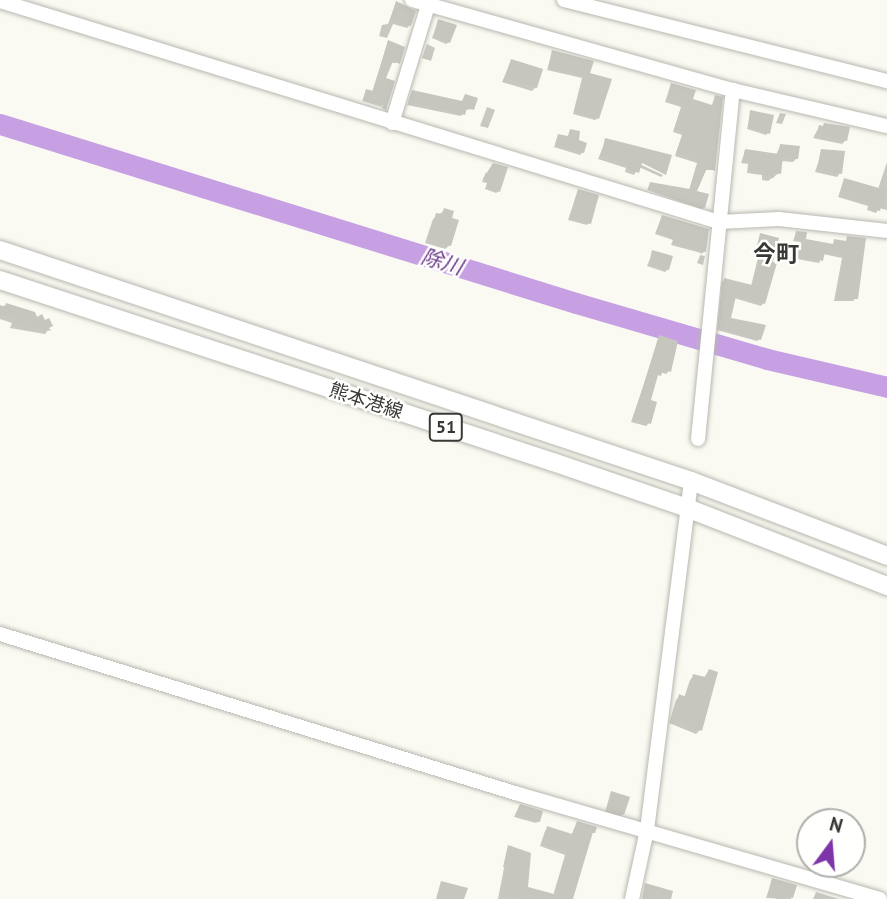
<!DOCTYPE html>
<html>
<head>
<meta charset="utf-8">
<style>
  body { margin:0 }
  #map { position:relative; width:887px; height:899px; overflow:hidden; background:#fafaf2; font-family:"PT Sans","Noto Sans JP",sans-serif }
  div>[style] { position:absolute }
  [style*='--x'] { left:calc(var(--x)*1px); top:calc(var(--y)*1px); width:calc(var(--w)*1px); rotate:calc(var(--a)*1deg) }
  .shadow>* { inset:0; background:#0003 }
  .river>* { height:21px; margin:-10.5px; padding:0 10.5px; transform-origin:10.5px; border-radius:10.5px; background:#c7a0e3 }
  .building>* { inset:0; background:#c6c6bf }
  .roads { filter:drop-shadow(0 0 2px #b8b7b0) drop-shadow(0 0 2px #b8b7b0) }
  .minor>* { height:14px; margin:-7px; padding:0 7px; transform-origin:7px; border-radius:7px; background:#fff }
  .major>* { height:18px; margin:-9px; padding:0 9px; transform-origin:9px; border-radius:9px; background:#fff }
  span { translate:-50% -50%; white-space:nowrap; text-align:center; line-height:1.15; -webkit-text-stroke:5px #fffffe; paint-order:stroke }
  .shield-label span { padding:2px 5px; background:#fffffe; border:2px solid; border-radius:5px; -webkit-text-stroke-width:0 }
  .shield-label { font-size:18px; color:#383835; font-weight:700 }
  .street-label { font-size:19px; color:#383835 }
  .water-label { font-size:21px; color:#683786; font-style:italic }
  .quarter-label { font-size:23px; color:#383835; font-weight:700 }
  .north { position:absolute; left:796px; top:808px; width:70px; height:70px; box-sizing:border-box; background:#fffffe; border:2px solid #afafae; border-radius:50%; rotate:16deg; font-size:19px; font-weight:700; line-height:28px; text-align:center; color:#383835 }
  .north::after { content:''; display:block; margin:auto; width:24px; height:32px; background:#7e35a8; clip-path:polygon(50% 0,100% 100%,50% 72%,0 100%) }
</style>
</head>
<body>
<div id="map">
  <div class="shadow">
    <i style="clip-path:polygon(396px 3px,410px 25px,407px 28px,393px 24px,387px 38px,379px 36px,382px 25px,388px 24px)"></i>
    <i style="clip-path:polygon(438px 21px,449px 42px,446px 44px,432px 38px)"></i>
    <i style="clip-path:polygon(388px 42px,398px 63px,391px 63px,384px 79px,382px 111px,382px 107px,362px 101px,367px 91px,372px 92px)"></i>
    <i style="clip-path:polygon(427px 44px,435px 48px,431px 61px,422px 58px)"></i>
    <i style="clip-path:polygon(553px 52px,587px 74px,598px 118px,595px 120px,573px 114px,582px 78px,547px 70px)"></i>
    <i style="clip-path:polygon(511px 61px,536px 87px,532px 91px,502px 82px)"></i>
    <i style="clip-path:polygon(672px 85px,691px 100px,711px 107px,716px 97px,714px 170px,704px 170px,694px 192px,704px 207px,702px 209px,647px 190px,651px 184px,689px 190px,697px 163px,675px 156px,682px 135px,673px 132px,681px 107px,665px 102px)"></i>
    <i style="clip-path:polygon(413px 92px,461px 103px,465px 96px,473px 109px,465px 110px,461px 116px,407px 105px)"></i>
    <i style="clip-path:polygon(487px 107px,495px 110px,488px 128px,480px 126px)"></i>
    <i style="clip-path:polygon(751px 112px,768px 133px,766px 135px,747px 129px)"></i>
    <i style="clip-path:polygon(780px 113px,786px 114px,782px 124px,776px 123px)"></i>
    <i style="clip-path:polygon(819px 127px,846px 140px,842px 144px,813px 138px)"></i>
    <i style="clip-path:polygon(571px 130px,583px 152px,580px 155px,554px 147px,559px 136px,567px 138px)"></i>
    <i style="clip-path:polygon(606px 140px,635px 158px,633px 161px,663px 175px,661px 177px,639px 167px,634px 175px,625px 172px,626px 168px,598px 159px)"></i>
    <i style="clip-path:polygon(780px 146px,797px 158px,793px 162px,781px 161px,779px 173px,768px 181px,762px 180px,762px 175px,747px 173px,748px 164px,741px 163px,745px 151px,776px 155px)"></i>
    <i style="clip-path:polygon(822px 151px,840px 173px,837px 177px,815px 172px)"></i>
    <i style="clip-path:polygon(887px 162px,887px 210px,879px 208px,876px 213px,867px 210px,868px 206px,838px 197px,845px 180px,878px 189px)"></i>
    <i style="clip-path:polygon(486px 172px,499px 191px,496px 193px,485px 189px,487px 183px,482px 182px)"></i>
    <i style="clip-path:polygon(578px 191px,589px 223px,587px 225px,568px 220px)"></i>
    <i style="clip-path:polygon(445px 210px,450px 219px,450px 245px,445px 249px,425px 243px,433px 219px)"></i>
    <i style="clip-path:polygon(662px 217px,705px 251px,700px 255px,705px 256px,703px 265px,697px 263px,701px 253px,671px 245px,673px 240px,655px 234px)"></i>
    <i style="clip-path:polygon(797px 232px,804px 240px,832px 246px,835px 241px,845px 243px,848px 238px,856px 298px,853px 301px,834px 301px,842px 258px,823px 254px,819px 263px,797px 259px,800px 242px,793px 241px)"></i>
    <i style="clip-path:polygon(761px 235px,771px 263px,763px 303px,761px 306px,734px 298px,729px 319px,760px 339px,757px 341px,717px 330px,722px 282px,724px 280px,751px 286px,760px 250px,756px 248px)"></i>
    <i style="clip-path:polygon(653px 252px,668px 269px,665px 272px,647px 266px)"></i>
    <i style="clip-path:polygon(7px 305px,48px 329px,48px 330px,45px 334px,10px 328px,12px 323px,0 319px,0 307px)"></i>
    <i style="clip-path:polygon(660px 337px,669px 371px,666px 374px,660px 372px,656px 378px,649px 402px,649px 423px,646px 426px,631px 422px)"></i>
    <i style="clip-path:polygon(709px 671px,700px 730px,696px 734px,669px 723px,676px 700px,680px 696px,684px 698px,690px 680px,694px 676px,703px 679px)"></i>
    <i style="clip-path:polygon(612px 793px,623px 814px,620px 816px,605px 812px)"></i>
    <i style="clip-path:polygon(520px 806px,539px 821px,536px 823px,514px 817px)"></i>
    <i style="clip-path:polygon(577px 823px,593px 832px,573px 899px,498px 899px,508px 847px,526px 888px,553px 896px,565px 855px,540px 846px,545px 831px,548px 828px,571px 836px)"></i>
    <i style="clip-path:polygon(773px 880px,795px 886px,791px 899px,766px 898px)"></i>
    <i style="clip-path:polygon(816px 892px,839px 899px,813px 899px)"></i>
  </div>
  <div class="river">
    <i style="--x:0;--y:124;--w:603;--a:17.26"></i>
    <i style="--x:576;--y:303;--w:199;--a:16.3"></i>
    <i style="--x:767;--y:359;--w:123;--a:13.1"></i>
  </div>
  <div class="building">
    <i style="clip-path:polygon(396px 1px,416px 11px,411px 26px,390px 20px)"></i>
    <i style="clip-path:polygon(438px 19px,457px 25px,450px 43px,434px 36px)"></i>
    <i style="clip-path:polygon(388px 40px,405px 47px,400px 64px,393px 61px,386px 78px,395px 81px,386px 110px,382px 108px,383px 105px,363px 99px,366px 89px,373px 91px)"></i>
    <i style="clip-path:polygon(552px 50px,594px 61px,590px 73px,612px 79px,599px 119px,574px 112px,584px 76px,548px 68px)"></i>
    <i style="clip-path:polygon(511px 59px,543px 69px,537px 88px,505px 77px)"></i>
    <i style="clip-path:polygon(671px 83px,696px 90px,693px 99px,712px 105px,715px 95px,723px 97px,715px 171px,707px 168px,697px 191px,709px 194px,705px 208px,648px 188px,650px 182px,690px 189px,698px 161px,676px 153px,683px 133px,674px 130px,682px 105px,666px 100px)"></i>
    <i style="clip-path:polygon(412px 90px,462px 101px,465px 94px,478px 98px,474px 110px,467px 108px,465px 115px,408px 102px)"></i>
    <i style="clip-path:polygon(750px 110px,774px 115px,770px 134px,748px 127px)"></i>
    <i style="clip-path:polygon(824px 123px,850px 127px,847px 141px,817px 134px,819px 125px,823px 126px)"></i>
    <i style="clip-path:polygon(570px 129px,580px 131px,579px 140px,587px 143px,584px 153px,555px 144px,558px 134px,568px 136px)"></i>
    <i style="clip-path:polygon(605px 138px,672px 155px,666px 175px,642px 163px,639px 173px,628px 169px,628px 164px,601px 156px)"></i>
    <i style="clip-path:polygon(780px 144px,800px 146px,798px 159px,783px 157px,781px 174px,774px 173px,774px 178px,764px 176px,765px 172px,749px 170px,751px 160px,743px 160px,745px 149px,779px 154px)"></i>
    <i style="clip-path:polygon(821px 149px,845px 151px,842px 174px,817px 169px)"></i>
    <i style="clip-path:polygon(493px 163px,508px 167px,500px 192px,486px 187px,488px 181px,483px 179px)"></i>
    <i style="clip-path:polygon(844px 178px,886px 190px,880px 211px,868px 208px,869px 204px,839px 195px)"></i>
    <i style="clip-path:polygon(578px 189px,599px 195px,591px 224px,569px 218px)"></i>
    <i style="clip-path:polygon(444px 208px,454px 211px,452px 218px,459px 220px,451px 246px,428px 239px,436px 213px,442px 214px)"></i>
    <i style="clip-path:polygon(662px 215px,709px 229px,706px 252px,672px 243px,674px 238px,656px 232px)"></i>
    <i style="clip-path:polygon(796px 231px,807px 232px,806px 239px,833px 244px,834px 239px,846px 241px,847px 236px,866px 238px,858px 299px,836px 299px,844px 256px,825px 252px,823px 261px,799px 257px,801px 240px,794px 239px)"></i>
    <i style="clip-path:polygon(760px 233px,779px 238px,773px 262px,777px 263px,765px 304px,736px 296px,731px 318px,766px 325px,761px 340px,719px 328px,724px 278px,752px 285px,761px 247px,757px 246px)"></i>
    <i style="clip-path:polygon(652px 250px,673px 256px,669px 270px,649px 264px)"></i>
    <i style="clip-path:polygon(6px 303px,35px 312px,37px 317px,42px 314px,45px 320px,49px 318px,53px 326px,49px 328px,51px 331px,13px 324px,15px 319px,0 314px,0 305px,5px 307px)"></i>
    <i style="clip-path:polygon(659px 335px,678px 341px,671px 372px,663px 369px,661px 376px,658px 375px,651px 400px,657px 402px,651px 424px,633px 419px)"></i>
    <i style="clip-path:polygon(709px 669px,718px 672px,702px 731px,672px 718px,679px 694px,686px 697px,693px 674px,705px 677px)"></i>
    <i style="clip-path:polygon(611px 791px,630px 797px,624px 815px,606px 809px)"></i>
    <i style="clip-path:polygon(520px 804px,543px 811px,540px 822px,515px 815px)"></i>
    <i style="clip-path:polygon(577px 821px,597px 827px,595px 833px,592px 833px,572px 899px,520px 899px,500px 893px,507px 868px,503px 867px,508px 845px,531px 853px,528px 887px,554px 894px,567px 852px,542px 844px,547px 826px,572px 834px)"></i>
    <i style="clip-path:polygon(772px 878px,797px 885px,793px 898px,787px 896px,786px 899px,778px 899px,767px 896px)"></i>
    <i style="clip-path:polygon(441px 881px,468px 888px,464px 899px,436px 899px)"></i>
    <i style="clip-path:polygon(645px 883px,673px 891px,671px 899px,642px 899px)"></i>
  </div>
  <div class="roads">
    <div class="minor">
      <i style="--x:412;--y:0;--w:333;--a:15.7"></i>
      <i style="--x:733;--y:90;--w:158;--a:13.2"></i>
      <i style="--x:564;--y:0;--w:333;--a:14.1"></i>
      <i style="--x:0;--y:1;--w:752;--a:17.09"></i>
      <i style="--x:719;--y:222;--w:60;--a:-2.9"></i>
      <i style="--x:779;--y:219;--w:109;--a:6.3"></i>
      <i style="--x:392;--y:123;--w:123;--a:-73"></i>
      <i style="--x:698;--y:439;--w:351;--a:-84.3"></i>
      <i style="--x:0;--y:634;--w:539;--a:17.16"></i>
      <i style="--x:515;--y:793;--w:380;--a:16.2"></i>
      <i style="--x:632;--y:899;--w:71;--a:-77.7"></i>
      <i style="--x:647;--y:830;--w:352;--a:-82.8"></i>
    </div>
    <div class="major">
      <i style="--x:0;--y:250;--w:729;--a:18.48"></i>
      <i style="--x:691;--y:481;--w:210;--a:20.9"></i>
      <i style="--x:0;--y:280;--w:582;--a:18.22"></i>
      <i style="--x:553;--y:462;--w:142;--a:18.9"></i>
      <i style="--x:687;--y:508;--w:215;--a:21.3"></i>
    </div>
  </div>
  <div class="shield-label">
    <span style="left:446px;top:427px">51</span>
  </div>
  <div class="street-label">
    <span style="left:366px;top:401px;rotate:18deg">熊本港線</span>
  </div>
  <div class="water-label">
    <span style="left:442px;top:262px;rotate:17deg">除川</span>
  </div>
  <div class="quarter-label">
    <span style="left:776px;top:254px">今町</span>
  </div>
  <div class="north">N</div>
</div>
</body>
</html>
